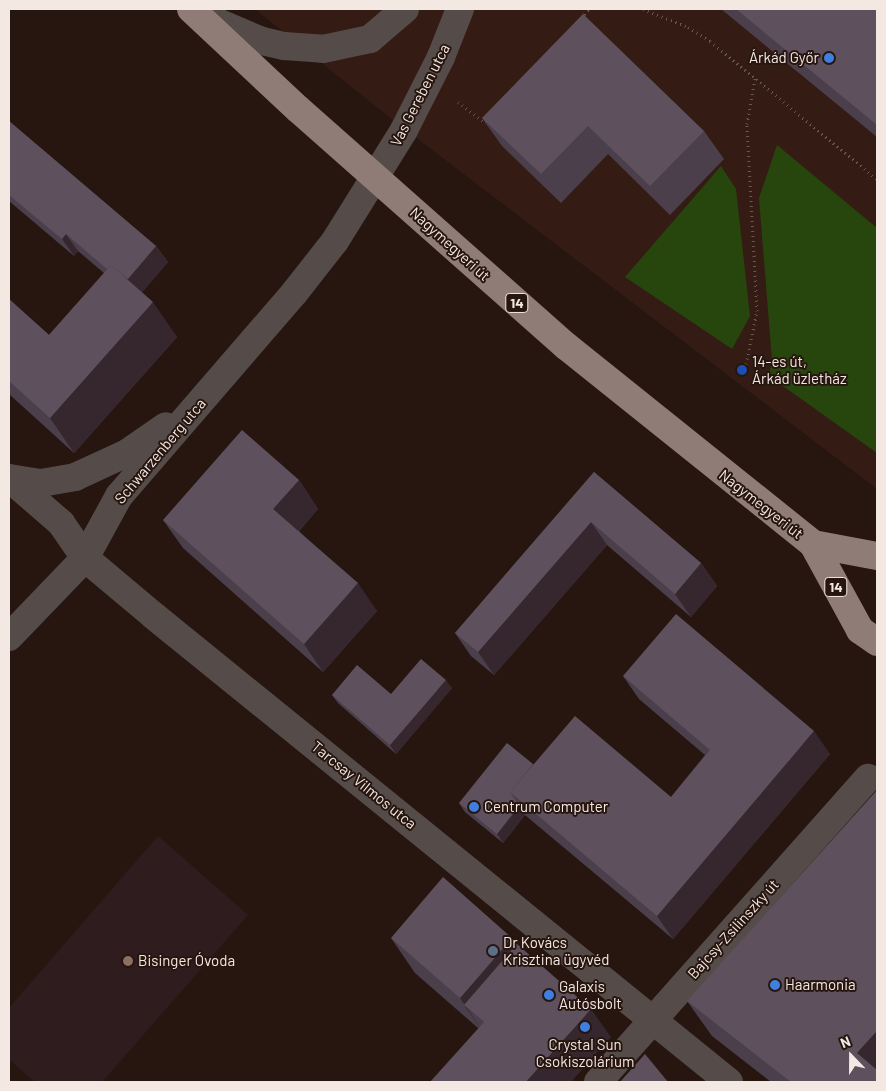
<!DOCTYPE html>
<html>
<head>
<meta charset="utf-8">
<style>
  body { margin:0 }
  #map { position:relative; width:886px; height:1091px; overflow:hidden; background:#271610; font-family:Barlow,sans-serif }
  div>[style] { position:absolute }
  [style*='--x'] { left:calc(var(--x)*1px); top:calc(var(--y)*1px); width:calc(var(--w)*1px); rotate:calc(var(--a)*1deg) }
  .built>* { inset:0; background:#341c14 }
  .education>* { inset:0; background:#2f1c1f }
  .green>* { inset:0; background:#27460d }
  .path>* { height:3px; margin-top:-1.5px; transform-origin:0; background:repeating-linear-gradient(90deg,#685853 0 1px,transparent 0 5px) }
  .minor>* { height:28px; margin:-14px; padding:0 14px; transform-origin:14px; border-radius:14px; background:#554c49 }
  .major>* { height:28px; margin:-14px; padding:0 14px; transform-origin:14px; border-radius:14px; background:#907c76 }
  .wall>* { inset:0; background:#4c3f4c }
  .shaded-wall>* { inset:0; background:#35272d }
  .building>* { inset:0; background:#5e515d }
  .dots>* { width:14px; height:14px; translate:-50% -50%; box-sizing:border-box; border:2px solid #271610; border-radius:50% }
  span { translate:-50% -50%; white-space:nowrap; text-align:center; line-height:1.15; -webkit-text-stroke:4px #271610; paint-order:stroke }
  .shield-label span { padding:1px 4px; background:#271610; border:1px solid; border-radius:4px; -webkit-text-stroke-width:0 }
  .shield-label { font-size:14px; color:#f4e8e3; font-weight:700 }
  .poi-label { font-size:15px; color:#f4e8e3 }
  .right { translate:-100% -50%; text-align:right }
  .left { translate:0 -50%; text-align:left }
  .street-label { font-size:15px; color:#f4e8e3 }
  .frame { position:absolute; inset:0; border:10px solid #f4e8e3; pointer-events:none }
  .north { position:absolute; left:826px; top:1031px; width:50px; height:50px; -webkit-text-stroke:4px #271610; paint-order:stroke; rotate:338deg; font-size:14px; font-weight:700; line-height:20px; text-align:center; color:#f4e8e3 }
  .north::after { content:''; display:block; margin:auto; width:18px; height:22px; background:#f4e8e3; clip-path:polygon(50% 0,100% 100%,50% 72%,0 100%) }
</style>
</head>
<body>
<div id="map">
  <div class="built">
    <i style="clip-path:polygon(255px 9px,877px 9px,877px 489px,389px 117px)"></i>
  </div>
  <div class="education">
    <i style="clip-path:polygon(158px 836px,248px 915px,102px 1082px,35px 1082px,9px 1059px,9px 1008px)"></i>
  </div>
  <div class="green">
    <i style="clip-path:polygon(777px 145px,877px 228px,877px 453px,769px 376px,772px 360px,759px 198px)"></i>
    <i style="clip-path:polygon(721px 166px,736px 189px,750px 316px,732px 349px,625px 277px)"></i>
  </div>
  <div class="path">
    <i style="--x:643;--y:9;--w:48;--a:21.8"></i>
    <i style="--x:688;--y:27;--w:26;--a:32"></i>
    <i style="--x:710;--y:41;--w:217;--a:39.6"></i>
    <i style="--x:581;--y:18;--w:12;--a:-48"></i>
    <i style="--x:458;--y:102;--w:35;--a:37"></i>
    <i style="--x:486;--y:123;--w:4;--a:-56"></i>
    <i style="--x:746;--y:364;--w:54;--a:-78.3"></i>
    <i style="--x:757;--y:311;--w:187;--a:-93.1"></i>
    <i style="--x:747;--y:124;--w:47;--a:-80.1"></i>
  </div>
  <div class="minor">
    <i style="--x:203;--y:16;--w:64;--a:23"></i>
    <i style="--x:262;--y:41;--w:23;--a:13"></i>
    <i style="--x:284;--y:46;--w:39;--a:4"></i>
    <i style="--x:323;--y:49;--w:48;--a:-12"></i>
    <i style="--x:370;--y:39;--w:46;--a:-40.6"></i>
    <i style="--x:9;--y:478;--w:69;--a:40.9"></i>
    <i style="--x:61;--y:523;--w:42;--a:55.6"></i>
    <i style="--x:85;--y:558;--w:90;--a:40"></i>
    <i style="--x:154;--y:616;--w:740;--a:39.02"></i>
    <i style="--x:9;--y:478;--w:32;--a:9"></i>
    <i style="--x:41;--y:483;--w:35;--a:-10"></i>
    <i style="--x:75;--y:477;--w:57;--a:-24.8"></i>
    <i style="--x:127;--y:453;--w:47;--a:-34.7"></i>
    <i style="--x:9;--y:637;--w:110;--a:-46.1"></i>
    <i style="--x:85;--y:558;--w:71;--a:-61.3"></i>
    <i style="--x:119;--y:496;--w:269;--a:-49.2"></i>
    <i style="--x:295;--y:292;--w:65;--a:-51.9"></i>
    <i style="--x:335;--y:241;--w:131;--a:-58.1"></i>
    <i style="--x:404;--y:130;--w:82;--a:-63.1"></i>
    <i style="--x:441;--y:57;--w:52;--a:-68.4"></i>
    <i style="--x:598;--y:1082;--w:407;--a:-48.4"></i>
  </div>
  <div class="major">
    <i style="--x:191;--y:9;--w:146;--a:43.1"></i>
    <i style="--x:298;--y:109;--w:358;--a:41.5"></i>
    <i style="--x:566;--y:346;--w:317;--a:38.7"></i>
    <i style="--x:813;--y:544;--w:98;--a:61.3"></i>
    <i style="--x:860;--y:630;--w:21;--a:35"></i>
    <i style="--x:813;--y:544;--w:65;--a:10.6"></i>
  </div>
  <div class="wall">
    <i style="clip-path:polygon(721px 9px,877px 9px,877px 137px)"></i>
    <i style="clip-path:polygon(482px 118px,704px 131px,724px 159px,670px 215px,608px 154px,561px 203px,502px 146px)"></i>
    <i style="clip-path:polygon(9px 121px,156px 246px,168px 262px,142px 292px,177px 337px,74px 453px,9px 394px,9px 299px,49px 335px,104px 273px,78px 251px,74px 256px,9px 201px)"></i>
    <i style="clip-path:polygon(594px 472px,701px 563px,717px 586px,691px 617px,607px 545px,494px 675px,471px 656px,455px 633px)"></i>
    <i style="clip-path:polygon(299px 480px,318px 509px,299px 531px,377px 611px,323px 672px,183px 548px,163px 520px)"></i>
    <i style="clip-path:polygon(623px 676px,830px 754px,673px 939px,525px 815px,503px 843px,465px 812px,459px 803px,533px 764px,671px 797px,705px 755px,639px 699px)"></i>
    <i style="clip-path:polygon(452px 688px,396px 754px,338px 703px,332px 695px,391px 694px)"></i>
    <i style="clip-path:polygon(391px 938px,517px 944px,611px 1037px,478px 1028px,415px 973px)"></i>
    <i style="clip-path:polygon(687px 1001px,877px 1082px,771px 1082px,712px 1036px)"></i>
  </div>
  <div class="shaded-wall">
    <i style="clip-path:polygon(66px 234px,78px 251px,74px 256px,62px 239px)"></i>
    <i style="clip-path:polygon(156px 246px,168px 262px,136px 300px,124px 283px)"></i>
    <i style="clip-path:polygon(153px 302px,177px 337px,74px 453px,50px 418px)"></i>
    <i style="clip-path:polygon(299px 480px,318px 509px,293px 537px,273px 509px)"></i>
    <i style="clip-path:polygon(591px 522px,607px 545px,494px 675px,478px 652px)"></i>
    <i style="clip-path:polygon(701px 563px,717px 586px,691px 617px,675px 594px)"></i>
    <i style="clip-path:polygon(358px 583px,377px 611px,323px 672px,304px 644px)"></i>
    <i style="clip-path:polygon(446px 680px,452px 688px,396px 754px,390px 745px)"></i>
    <i style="clip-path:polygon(814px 731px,830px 754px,673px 939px,657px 916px)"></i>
    <i style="clip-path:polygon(519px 806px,525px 815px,503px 843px,497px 834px)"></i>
    <i style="clip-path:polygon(512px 938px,537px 973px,484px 1022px,464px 1005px,484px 1033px,460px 998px)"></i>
    <i style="clip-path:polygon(591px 1009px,611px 1037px,571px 1082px,526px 1082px)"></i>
    <i style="clip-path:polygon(877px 1031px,877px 1082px,857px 1053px)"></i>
  </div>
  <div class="building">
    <i style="clip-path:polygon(736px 9px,877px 9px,877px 125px)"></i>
    <i style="clip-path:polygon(583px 14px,704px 131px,650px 186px,588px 126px,541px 174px,482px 118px)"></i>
    <i style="clip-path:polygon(9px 121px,156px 246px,128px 279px,111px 265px,107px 269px,66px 234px,62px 239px,9px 195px)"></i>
    <i style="clip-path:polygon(111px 265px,153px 302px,50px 418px,9px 381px,9px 299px,49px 335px)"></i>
    <i style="clip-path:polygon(242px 430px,299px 480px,273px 509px,358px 583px,304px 644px,163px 520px)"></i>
    <i style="clip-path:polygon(594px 472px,701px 563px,675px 594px,591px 522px,478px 652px,455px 633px)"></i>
    <i style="clip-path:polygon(676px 614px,814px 731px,657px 916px,510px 792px,575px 716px,671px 797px,710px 750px,623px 676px)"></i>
    <i style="clip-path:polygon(421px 659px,446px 680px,390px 745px,332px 695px,357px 665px,391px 694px)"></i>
    <i style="clip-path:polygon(507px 743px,533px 764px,510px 792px,519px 806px,497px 834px,459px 803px)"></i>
    <i style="clip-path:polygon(877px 790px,877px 1031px,857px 1053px,877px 1070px,877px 1082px,791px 1082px,687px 1001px)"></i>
    <i style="clip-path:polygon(443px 877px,512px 938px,460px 998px,391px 938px)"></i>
    <i style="clip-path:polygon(517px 944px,591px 1009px,526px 1082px,430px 1082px,484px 1022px,464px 1005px)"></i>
    <i style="clip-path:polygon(645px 1054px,668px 1082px,620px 1082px)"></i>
  </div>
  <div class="dots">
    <i style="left:829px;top:58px;background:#3f7fe0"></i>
    <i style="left:742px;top:370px;background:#1a4fb4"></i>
    <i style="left:474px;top:807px;background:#3f7fe0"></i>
    <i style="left:493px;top:951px;background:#5c6f8a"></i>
    <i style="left:128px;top:961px;background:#8d6e63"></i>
    <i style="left:775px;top:985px;background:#3f7fe0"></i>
    <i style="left:549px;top:995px;background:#3f7fe0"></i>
    <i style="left:585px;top:1027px;background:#3f7fe0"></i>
  </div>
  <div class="shield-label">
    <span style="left:517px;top:303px">14</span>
    <span style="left:836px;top:587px">14</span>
  </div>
  <div class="poi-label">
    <span class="right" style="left:819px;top:58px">Árkád Győr</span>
    <span class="left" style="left:752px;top:370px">14-es út,<br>Árkád üzletház</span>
    <span class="left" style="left:484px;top:807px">Centrum Computer</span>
    <span class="left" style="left:503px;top:951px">Dr Kovács<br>Krisztina ügyvéd</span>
    <span class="left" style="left:138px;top:961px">Bisinger Óvoda</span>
    <span class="left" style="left:785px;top:985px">Haarmonia</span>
    <span class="left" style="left:559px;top:995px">Galaxis<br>Autósbolt</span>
    <span style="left:585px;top:1053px">Crystal Sun<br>Csokiszolárium</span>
  </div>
  <div class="street-label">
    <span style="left:420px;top:95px;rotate:-63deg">Vas Gereben utca</span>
    <span style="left:450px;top:244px;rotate:42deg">Nagymegyeri út</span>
    <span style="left:160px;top:451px;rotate:-50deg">Schwarzenberg utca</span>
    <span style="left:761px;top:504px;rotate:38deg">Nagymegyeri út</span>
    <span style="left:364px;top:785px;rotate:39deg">Tarcsay Vilmos utca</span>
    <span style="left:733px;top:929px;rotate:-48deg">Bajcsy-Zsilinszky út</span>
  </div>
  <div class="frame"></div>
  <div class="north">N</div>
</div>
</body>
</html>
